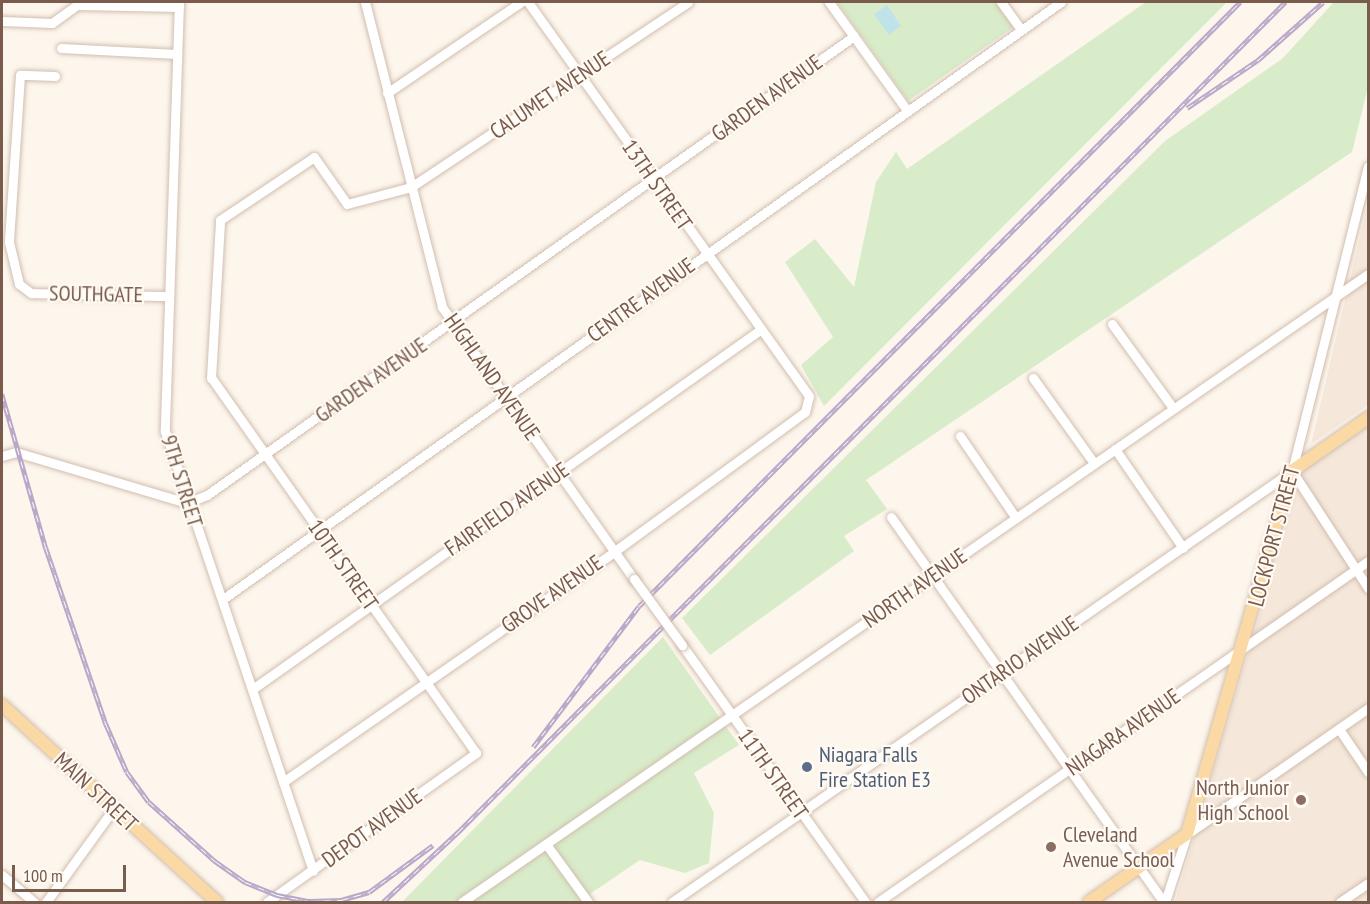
<!DOCTYPE html>
<html>
<head>
<meta charset="utf-8">
<style>
  body { margin:0 }
  #map { position:relative; width:1370px; height:904px; overflow:hidden; background:#fdf6ec; font-family:"PT Sans Narrow",sans-serif }
  div>[style] { position:absolute }
  [style*='--x'] { left:calc(var(--x)*1px); top:calc(var(--y)*1px); width:calc(var(--w)*1px); rotate:calc(var(--a)*1deg) }
  .residential>* { inset:0; background:#f5e8da }
  .green>* { inset:0; background:#d8ecc9 }
  .water>* { inset:0; background:#bfe3e8 }
  .roads { filter:drop-shadow(0 0 2px #d1beb0) drop-shadow(0 0 2px #d1beb0) }
  .minor>* { height:9px; margin:-4.5px; padding:0 4.5px; transform-origin:4.5px; border-radius:4.5px; background:#fff }
  .major>* { height:12px; margin:-6px; padding:0 6px; transform-origin:6px; border-radius:6px; background:#fbd9a5 }
  .rail>* { height:4.5px; margin-top:-2.25px; transform-origin:0; background:repeating-linear-gradient(90deg,#fffaf3 0 7px,#b9a8c9 0 14px); box-sizing:border-box; border-block:2px solid #b9a8c9 }
  .bridges { filter:drop-shadow(0 0 2px #d1beb0) drop-shadow(0 0 2px #d1beb0) }
  .minor-bridge>* { height:9px; margin:-4.5px; padding:0 4.5px; transform-origin:4.5px; border-radius:4.5px; background:#fff }
  .dots>* { width:16px; height:16px; translate:-50% -50%; box-sizing:border-box; border:3px solid #fffaf3; border-radius:50% }
  span { translate:-50% -50%; white-space:nowrap; text-align:center; line-height:1.15; -webkit-text-stroke:4.5px #fffaf3; paint-order:stroke }
  .street-label { font-size:22px; color:#7a5c4d }
  .service-label { font-size:22px; color:#4e5e75 }
  .left { translate:0 -50%; text-align:left }
  .education-label { font-size:22px; color:#785e54 }
  .right { translate:-100% -50%; text-align:right }
  .frame { position:absolute; inset:0; border:3px solid #7a5c4d; pointer-events:none }
  .scale { position:absolute; left:12px; top:865px; width:114px; height:27px; box-sizing:border-box; border:3px solid #7a5c4d; border-top:0; padding-left:8px; font-size:18px; line-height:21px; white-space:nowrap; color:#7a5c4d; -webkit-text-stroke:4px #fffaf3; paint-order:stroke }
</style>
</head>
<body>
<div id="map">
  <div class="residential">
    <i style="clip-path:polygon(1368px 203px,1368px 405px,1311px 444px)"></i>
    <i style="clip-path:polygon(1368px 425px,1368px 902px,1175px 902px,1302px 471px)"></i>
  </div>
  <div class="green">
    <i style="clip-path:polygon(837px 2px,997px 2px,1015px 26px,908px 101px)"></i>
    <i style="clip-path:polygon(1146px 2px,1227px 2px,824px 406px,801px 365px,833px 337px,785px 262px,815px 239px,854px 287px,876px 182px,896px 152px,907px 169px)"></i>
    <i style="clip-path:polygon(1334px 2px,1368px 2px,1368px 87px,1352px 152px,866px 480px,887px 509px,844px 536px,854px 551px,710px 655px,682px 618px,1165px 141px,1283px 58px)"></i>
    <i style="clip-path:polygon(663px 637px,739px 745px,694px 773px,714px 813px,709px 863px,685px 873px,640px 860px,578px 902px,402px 902px)"></i>
  </div>
  <div class="water">
    <i style="clip-path:polygon(887px 5px,901px 26px,889px 35px,874px 14px)"></i>
  </div>
  <div class="roads">
    <div class="minor">
      <i style="--x:179;--y:2;--w:429;--a:91.9"></i>
      <i style="--x:165;--y:431;--w:464;--a:71.4"></i>
      <i style="--x:365;--y:2;--w:315;--a:75.8"></i>
      <i style="--x:442;--y:307;--w:333;--a:54.8"></i>
      <i style="--x:829;--y:2;--w:133;--a:54.2"></i>
      <i style="--x:1001;--y:2;--w:34;--a:54"></i>
      <i style="--x:2;--y:21;--w:50;--a:2.3"></i>
      <i style="--x:52;--y:23;--w:31;--a:-36"></i>
      <i style="--x:77;--y:5;--w:102;--a:1.1"></i>
      <i style="--x:61;--y:48;--w:116;--a:3"></i>
      <i style="--x:55;--y:76;--w:35;--a:-178"></i>
      <i style="--x:20;--y:75;--w:167;--a:93.8"></i>
      <i style="--x:9;--y:242;--w:43;--a:76.6"></i>
      <i style="--x:19;--y:284;--w:15;--a:37"></i>
      <i style="--x:31;--y:293;--w:136;--a:1.3"></i>
      <i style="--x:387;--y:93;--w:162;--a:-34.2"></i>
      <i style="--x:1112;--y:324;--w:104;--a:54"></i>
      <i style="--x:1033;--y:378;--w:105;--a:54.3"></i>
      <i style="--x:960;--y:436;--w:99;--a:55.7"></i>
      <i style="--x:1115;--y:449;--w:120;--a:55.5"></i>
      <i style="--x:2;--y:456;--w:15;--a:-16"></i>
      <i style="--x:16;--y:452;--w:178;--a:16.6"></i>
      <i style="--x:187;--y:503;--w:22;--a:-22"></i>
      <i style="--x:207;--y:495;--w:793;--a:-35.35"></i>
      <i style="--x:1292;--y:471;--w:314;--a:-76"></i>
      <i style="--x:1292;--y:471;--w:140;--a:57"></i>
      <i style="--x:891;--y:517;--w:472;--a:54.7"></i>
      <i style="--x:223;--y:599;--w:1029;--a:-35.47"></i>
      <i style="--x:682;--y:645;--w:315;--a:54.5"></i>
      <i style="--x:254;--y:688;--w:620;--a:-35.28"></i>
      <i style="--x:1339;--y:729;--w:52;--a:56"></i>
      <i style="--x:283;--y:782;--w:404;--a:-34.8"></i>
      <i style="--x:615;--y:551;--w:235;--a:-36.2"></i>
      <i style="--x:805;--y:412;--w:16;--a:-76"></i>
      <i style="--x:809;--y:396;--w:484;--a:-125.5"></i>
      <i style="--x:546;--y:844;--w:72;--a:54.1"></i>
      <i style="--x:2;--y:875;--w:42;--a:40.2"></i>
      <i style="--x:46;--y:902;--w:116;--a:-54.1"></i>
      <i style="--x:267;--y:902;--w:257;--a:-35.5"></i>
      <i style="--x:476;--y:753;--w:459;--a:-125.2"></i>
      <i style="--x:211;--y:378;--w:158;--a:-86.7"></i>
      <i style="--x:220;--y:220;--w:113;--a:-33.8"></i>
      <i style="--x:314;--y:157;--w:57;--a:54.9"></i>
      <i style="--x:347;--y:204;--w:66;--a:-14.9"></i>
      <i style="--x:411;--y:187;--w:333;--a:-33.7"></i>
      <i style="--x:462;--y:902;--w:1102;--a:-34.73"></i>
      <i style="--x:672;--y:902;--w:755;--a:-34.81"></i>
      <i style="--x:878;--y:902;--w:597;--a:-34.83"></i>
      <i style="--x:1165;--y:902;--w:71;--a:-72.1"></i>
      <i style="--x:1187;--y:834;--w:221;--a:-34.8"></i>
      <i style="--x:1340;--y:902;--w:34;--a:-34"></i>
    </div>
    <div class="major">
      <i style="--x:2;--y:705;--w:292;--a:42.5"></i>
      <i style="--x:1089;--y:902;--w:119;--a:-34.8"></i>
      <i style="--x:1187;--y:834;--w:378;--a:-73.9"></i>
      <i style="--x:1292;--y:471;--w:93;--a:-34.9"></i>
    </div>
  </div>
  <div class="rail">
    <i style="--x:1187;--y:108;--w:86;--a:-34.1"></i>
    <i style="--x:1258;--y:60;--w:87;--a:-41.7"></i>
    <i style="--x:2;--y:394;--w:160;--a:74.1"></i>
    <i style="--x:46;--y:548;--w:186;--a:71.2"></i>
    <i style="--x:106;--y:724;--w:52;--a:66.4"></i>
    <i style="--x:127;--y:772;--w:37;--a:54"></i>
    <i style="--x:149;--y:802;--w:89;--a:41.8"></i>
    <i style="--x:215;--y:861;--w:37;--a:35"></i>
    <i style="--x:245;--y:882;--w:35;--a:22"></i>
    <i style="--x:277;--y:895;--w:33;--a:11"></i>
    <i style="--x:309;--y:901;--w:32;--a:-2"></i>
    <i style="--x:341;--y:900;--w:29;--a:-16"></i>
    <i style="--x:369;--y:892;--w:79;--a:-36.3"></i>
    <i style="--x:533;--y:747;--w:176;--a:-53.1"></i>
    <i style="--x:639;--y:606;--w:852;--a:-45.14"></i>
    <i style="--x:383;--y:902;--w:103;--a:-43"></i>
    <i style="--x:458;--y:832;--w:1172;--a:-45.1"></i>
  </div>
  <div class="bridges">
    <div class="minor-bridge">
      <i style="--x:634;--y:579;--w:82;--a:54"></i>
    </div>
  </div>
  <div class="dots">
    <i style="left:807px;top:767px;background:#5c6f8a"></i>
    <i style="left:1301px;top:800px;background:#8d6e63"></i>
    <i style="left:1051px;top:847px;background:#8d6e63"></i>
  </div>
  <div class="street-label">
    <span style="left:550px;top:95px;rotate:-34deg">CALUMET AVENUE</span>
    <span style="left:767px;top:98px;rotate:-36deg">GARDEN AVENUE</span>
    <span style="left:657px;top:185px;rotate:55deg">13TH STREET</span>
    <span style="left:96px;top:294px;rotate:1deg">SOUTHGATE</span>
    <span style="left:641px;top:300px;rotate:-36deg">CENTRE AVENUE</span>
    <span style="left:492px;top:377px;rotate:55deg">HIGHLAND AVENUE</span>
    <span style="left:371px;top:380px;rotate:-35deg">GARDEN AVENUE</span>
    <span style="left:182px;top:481px;rotate:73deg">9TH STREET</span>
    <span style="left:507px;top:509px;rotate:-35deg">FAIRFIELD AVENUE</span>
    <span style="left:1274px;top:536px;rotate:-75deg">LOCKPORT STREET</span>
    <span style="left:343px;top:565px;rotate:55deg">10TH STREET</span>
    <span style="left:915px;top:588px;rotate:-35deg">NORTH AVENUE</span>
    <span style="left:552px;top:594px;rotate:-35deg">GROVE AVENUE</span>
    <span style="left:1020px;top:660px;rotate:-35deg">ONTARIO AVENUE</span>
    <span style="left:1123px;top:732px;rotate:-35deg">NIAGARA AVENUE</span>
    <span style="left:773px;top:774px;rotate:55deg">11TH STREET</span>
    <span style="left:96px;top:792px;rotate:43deg">MAIN STREET</span>
    <span style="left:372px;top:828px;rotate:-36deg">DEPOT AVENUE</span>
  </div>
  <div class="service-label">
    <span class="left" style="left:819px;top:767px">Niagara Falls<br>Fire Station E3</span>
  </div>
  <div class="education-label">
    <span class="right" style="left:1289px;top:800px">North Junior<br>High School</span>
    <span class="left" style="left:1063px;top:847px">Cleveland<br>Avenue School</span>
  </div>
  <div class="frame"></div>
  <div class="scale">100 m</div>
</div>
</body>
</html>
